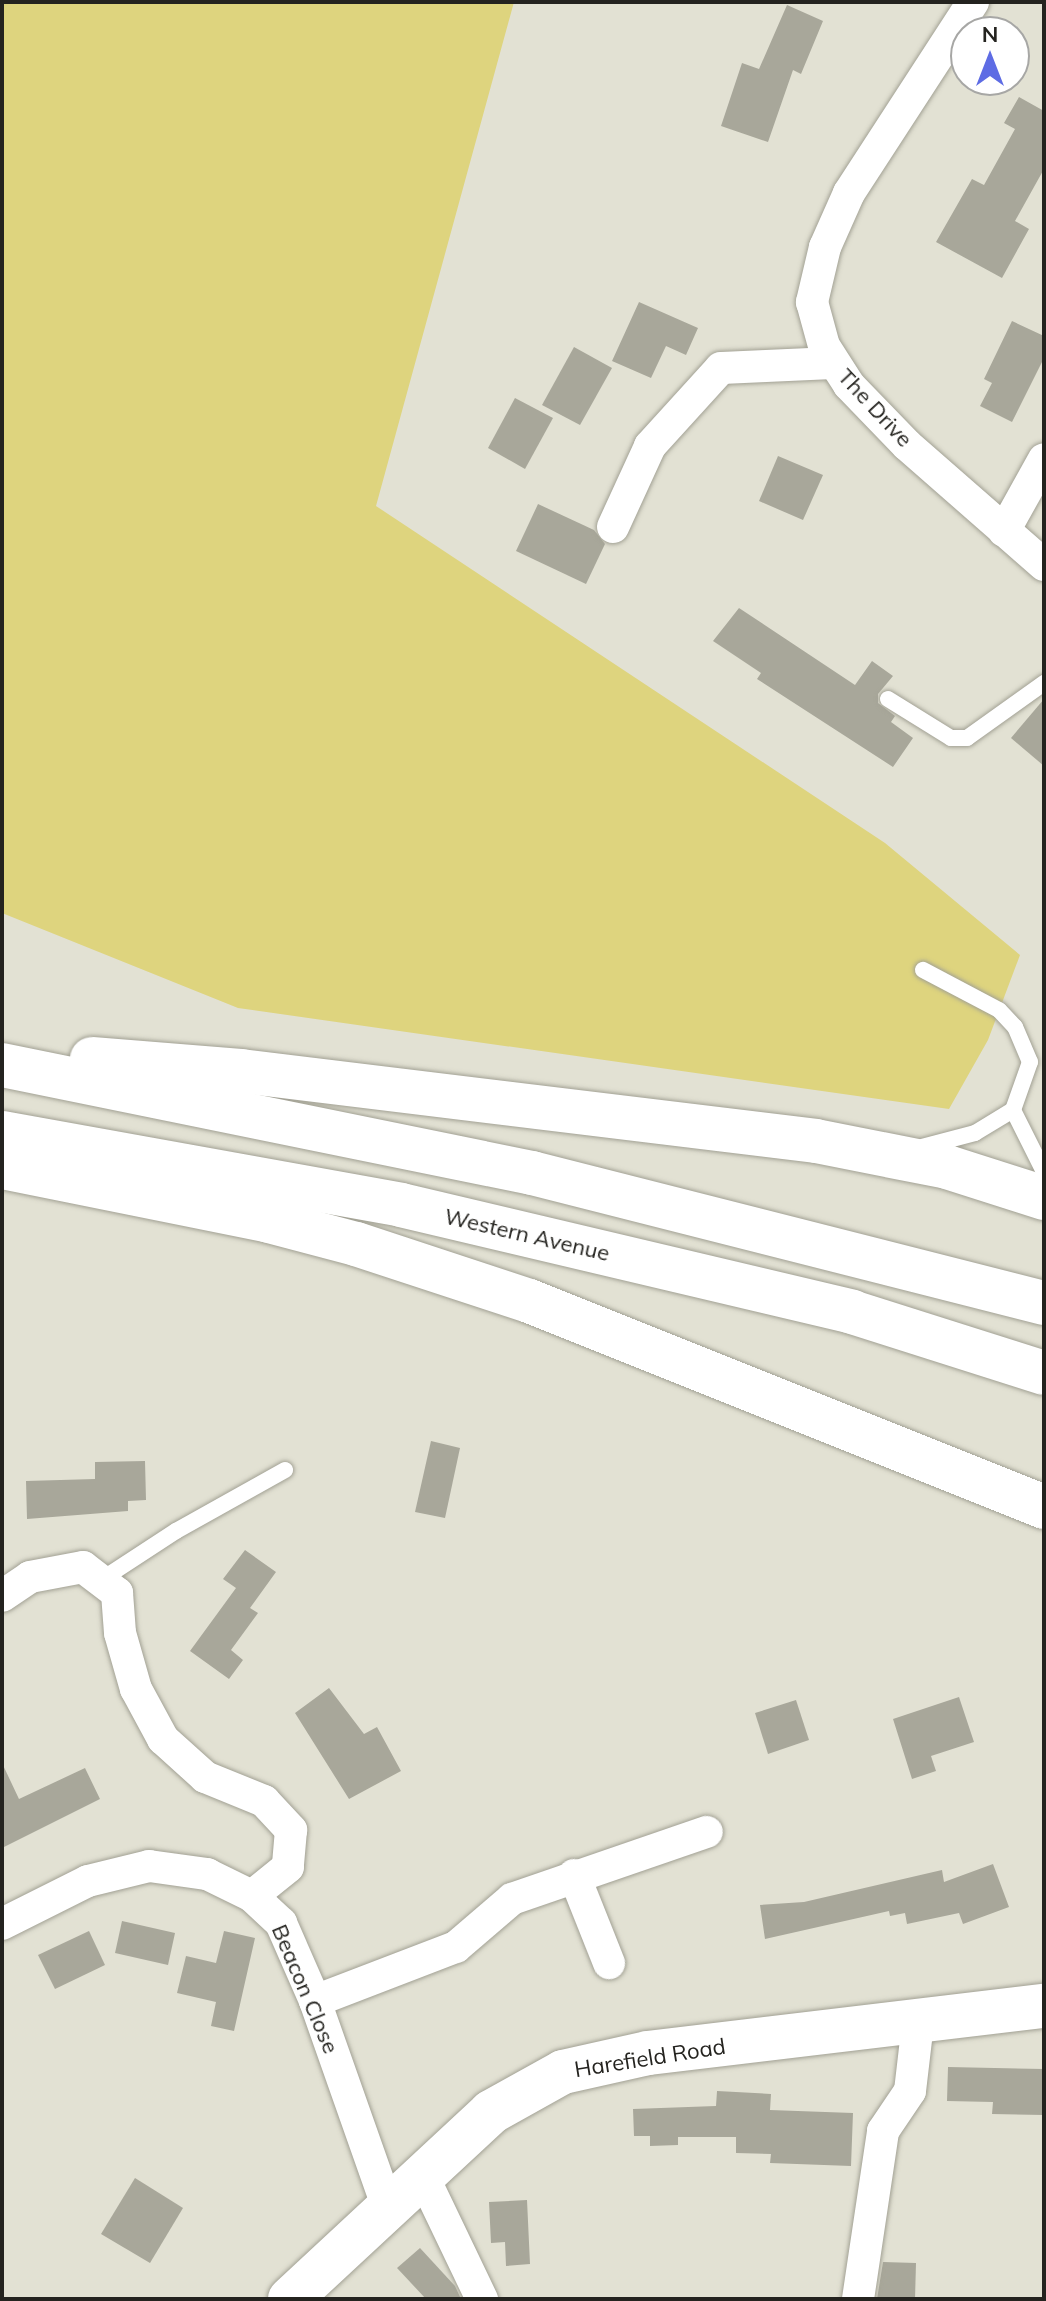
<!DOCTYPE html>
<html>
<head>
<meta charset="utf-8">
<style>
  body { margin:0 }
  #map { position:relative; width:1046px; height:2301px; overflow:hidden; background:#e2e1d3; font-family:Mulish,sans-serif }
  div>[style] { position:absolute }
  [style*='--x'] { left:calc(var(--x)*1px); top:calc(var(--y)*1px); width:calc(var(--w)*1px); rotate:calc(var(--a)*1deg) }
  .green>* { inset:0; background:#ded47e }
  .building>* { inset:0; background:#a8a79a }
  .roads { filter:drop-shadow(0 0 2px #a2a194) drop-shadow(0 0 2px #a2a194) }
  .service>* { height:16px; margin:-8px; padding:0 8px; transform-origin:8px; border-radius:8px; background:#fff }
  .minor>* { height:32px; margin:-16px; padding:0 16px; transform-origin:16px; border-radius:16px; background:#fff }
  .secondary>* { height:44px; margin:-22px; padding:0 22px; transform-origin:22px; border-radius:22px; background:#fff }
  .trunk>* { height:44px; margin:-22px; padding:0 22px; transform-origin:22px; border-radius:22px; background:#fff }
  span { translate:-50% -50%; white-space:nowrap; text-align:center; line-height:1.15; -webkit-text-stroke:6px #fff; paint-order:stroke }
  .street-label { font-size:22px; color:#24231f }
  .frame { position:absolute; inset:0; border:4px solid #24231f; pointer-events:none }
  .north { position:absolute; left:950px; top:16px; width:80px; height:80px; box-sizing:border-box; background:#fff; border:2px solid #a7a7a5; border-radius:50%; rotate:0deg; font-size:22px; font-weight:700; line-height:32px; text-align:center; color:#24231f }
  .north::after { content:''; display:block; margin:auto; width:28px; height:36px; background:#5e6ce4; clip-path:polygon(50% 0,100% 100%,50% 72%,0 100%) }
</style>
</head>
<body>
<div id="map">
  <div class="green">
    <i style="clip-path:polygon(2px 2px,514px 2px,376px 506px,885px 843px,1020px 955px,988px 1040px,949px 1109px,238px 1008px,2px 913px)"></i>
  </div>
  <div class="building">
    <i style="clip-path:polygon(787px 5px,823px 21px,801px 74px,793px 70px,768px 142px,721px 126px,742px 63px,759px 69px)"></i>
    <i style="clip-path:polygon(1019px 97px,1044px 111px,1044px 169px,1015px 221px,1029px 229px,1002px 278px,936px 242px,972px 179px,984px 185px,1015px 129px,1004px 123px)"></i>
    <i style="clip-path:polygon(639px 302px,698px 328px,686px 355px,666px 346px,651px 378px,612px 361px)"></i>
    <i style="clip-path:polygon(1012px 321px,1044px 336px,1044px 358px,1012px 422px,980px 406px,992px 383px,984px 379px)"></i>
    <i style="clip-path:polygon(574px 347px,612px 368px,580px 425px,542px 405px)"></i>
    <i style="clip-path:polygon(515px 398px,553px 418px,525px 469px,488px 448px)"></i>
    <i style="clip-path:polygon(778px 456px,823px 475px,803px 520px,759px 501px)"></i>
    <i style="clip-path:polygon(538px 504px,594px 530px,605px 544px,586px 584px,516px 551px)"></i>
    <i style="clip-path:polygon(739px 608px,855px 685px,872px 661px,893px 676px,878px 694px,878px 703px,895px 716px,891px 722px,913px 738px,893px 767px,757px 679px,761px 673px,713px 641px)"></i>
    <i style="clip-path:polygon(1044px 699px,1044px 766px,1011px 738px)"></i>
    <i style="clip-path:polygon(431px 1441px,460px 1448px,445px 1518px,415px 1512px)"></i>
    <i style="clip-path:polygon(145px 1461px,146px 1500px,128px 1501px,128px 1511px,27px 1519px,26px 1481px,95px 1479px,95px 1462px)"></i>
    <i style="clip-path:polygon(245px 1550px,276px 1572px,250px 1608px,258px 1613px,231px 1650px,243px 1660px,229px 1679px,190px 1651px,236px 1588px,223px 1579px)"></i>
    <i style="clip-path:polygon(329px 1688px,364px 1734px,377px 1727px,401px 1771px,349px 1799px,295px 1713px)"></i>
    <i style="clip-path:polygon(959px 1697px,974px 1742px,931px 1756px,936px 1771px,912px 1779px,893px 1719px)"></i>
    <i style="clip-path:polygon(796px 1700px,809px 1740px,768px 1754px,755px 1713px)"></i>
    <i style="clip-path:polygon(2px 1763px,19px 1799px,85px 1768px,100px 1799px,2px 1848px)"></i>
    <i style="clip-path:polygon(993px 1864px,1009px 1907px,963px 1924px,959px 1913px,907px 1924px,905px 1913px,890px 1916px,889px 1911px,765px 1939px,760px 1905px,804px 1902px,942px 1870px,944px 1882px)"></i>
    <i style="clip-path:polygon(122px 1921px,175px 1933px,168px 1965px,115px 1953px)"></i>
    <i style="clip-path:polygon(89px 1931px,105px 1965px,55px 1989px,38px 1955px)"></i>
    <i style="clip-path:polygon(224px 1931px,255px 1938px,234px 2031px,211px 2026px,216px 2002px,177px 1993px,186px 1956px,216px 1963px)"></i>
    <i style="clip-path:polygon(948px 2067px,1044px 2069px,1044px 2115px,992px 2114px,993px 2102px,947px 2101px)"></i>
    <i style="clip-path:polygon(717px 2091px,771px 2094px,770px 2110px,853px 2113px,851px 2166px,770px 2163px,771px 2154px,736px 2153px,736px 2137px,678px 2137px,678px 2145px,650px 2146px,650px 2136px,634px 2136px,633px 2109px,716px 2106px)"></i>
    <i style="clip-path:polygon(135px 2178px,183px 2208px,150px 2263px,101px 2234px)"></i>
    <i style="clip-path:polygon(527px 2200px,530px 2264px,506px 2266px,505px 2242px,491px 2243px,489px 2202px)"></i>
    <i style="clip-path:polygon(420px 2248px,455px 2286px,461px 2299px,426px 2299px,397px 2268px)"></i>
    <i style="clip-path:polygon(883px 2262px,916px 2263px,915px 2299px,877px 2299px)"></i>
  </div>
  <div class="roads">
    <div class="service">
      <i style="--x:888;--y:699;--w:74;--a:31.8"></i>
      <i style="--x:951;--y:738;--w:16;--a:0"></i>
      <i style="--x:967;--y:738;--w:95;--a:-35.5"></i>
      <i style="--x:1013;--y:1110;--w:69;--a:63.4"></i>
      <i style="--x:918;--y:1148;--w:59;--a:-14.7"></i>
      <i style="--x:975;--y:1133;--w:44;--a:-31.2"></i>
      <i style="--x:1013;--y:1110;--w:51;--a:-70.5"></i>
      <i style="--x:1030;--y:1062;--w:38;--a:-113"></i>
      <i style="--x:1015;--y:1027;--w:23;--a:-133"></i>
      <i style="--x:999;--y:1010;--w:86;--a:-152.2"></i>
      <i style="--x:101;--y:1580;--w:90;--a:-33.2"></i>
      <i style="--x:176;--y:1531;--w:125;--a:-29.2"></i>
    </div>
    <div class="minor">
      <i style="--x:973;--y:2;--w:228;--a:123"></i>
      <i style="--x:849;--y:193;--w:59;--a:114"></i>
      <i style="--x:825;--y:247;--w:57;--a:103.3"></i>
      <i style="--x:812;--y:302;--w:46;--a:74.7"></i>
      <i style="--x:824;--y:346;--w:46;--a:57.3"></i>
      <i style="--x:849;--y:385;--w:83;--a:46"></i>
      <i style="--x:907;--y:445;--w:182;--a:41.2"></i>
      <i style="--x:613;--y:527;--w:89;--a:-65.4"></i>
      <i style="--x:650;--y:446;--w:105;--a:-47.7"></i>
      <i style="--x:721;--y:368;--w:112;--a:-2.6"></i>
      <i style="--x:1004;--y:531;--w:82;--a:-60.9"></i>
      <i style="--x:2;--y:1596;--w:34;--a:-34"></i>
      <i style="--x:30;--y:1577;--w:54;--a:-10.7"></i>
      <i style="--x:83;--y:1567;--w:43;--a:37.4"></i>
      <i style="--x:117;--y:1593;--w:40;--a:85.7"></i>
      <i style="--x:120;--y:1633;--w:58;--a:74.1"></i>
      <i style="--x:136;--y:1689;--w:57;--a:61.6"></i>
      <i style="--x:163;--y:1739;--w:57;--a:42.1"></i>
      <i style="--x:205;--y:1777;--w:64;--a:22.1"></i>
      <i style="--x:264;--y:1801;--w:40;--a:47"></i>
      <i style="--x:291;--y:1830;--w:37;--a:95"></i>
      <i style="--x:288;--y:1867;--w:46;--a:141.1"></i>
      <i style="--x:574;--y:1875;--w:95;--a:68.3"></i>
      <i style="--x:2;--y:1924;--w:96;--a:-26.6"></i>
      <i style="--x:88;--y:1881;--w:63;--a:-13.8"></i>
      <i style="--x:149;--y:1866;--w:59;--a:7.9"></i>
      <i style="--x:207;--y:1874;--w:50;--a:26.1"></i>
      <i style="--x:252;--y:1896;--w:40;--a:43"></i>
      <i style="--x:281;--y:1923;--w:85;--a:66.4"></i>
      <i style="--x:315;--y:2001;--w:217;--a:70.6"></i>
      <i style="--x:315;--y:2001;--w:151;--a:-21"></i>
      <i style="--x:456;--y:1947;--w:74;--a:-40.6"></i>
      <i style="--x:512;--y:1899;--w:206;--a:-19"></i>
      <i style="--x:422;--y:2174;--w:139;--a:64.4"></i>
      <i style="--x:858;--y:2299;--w:170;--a:-81.5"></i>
      <i style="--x:883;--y:2131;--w:48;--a:-56"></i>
      <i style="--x:910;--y:2091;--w:68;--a:-83.3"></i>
    </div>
    <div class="secondary">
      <i style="--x:290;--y:2299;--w:275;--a:-42.9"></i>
      <i style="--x:491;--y:2112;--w:82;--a:-29.1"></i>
      <i style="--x:563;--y:2072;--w:87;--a:-12.6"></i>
      <i style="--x:648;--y:2053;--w:399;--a:-6.8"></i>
    </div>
    <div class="trunk">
      <i style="--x:92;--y:1059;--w:149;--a:4.6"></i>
      <i style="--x:241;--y:1071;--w:579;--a:6.94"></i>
      <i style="--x:816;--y:1141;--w:134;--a:11.2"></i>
      <i style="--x:947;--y:1167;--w:102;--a:17.7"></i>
      <i style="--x:2;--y:1065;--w:541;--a:11.52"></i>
      <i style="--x:532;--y:1173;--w:528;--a:14.25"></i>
      <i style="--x:2;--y:1133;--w:405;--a:10.2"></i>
      <i style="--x:401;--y:1205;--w:464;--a:13.3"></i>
      <i style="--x:852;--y:1312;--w:201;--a:17.6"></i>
      <i style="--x:2;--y:1167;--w:272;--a:11.4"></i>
      <i style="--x:269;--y:1221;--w:90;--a:14.8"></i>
      <i style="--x:356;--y:1244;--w:182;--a:18.2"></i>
      <i style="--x:529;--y:1301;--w:555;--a:21.8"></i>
    </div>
  </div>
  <div class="street-label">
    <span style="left:875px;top:408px;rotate:47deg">The Drive</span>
    <span style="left:527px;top:1235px;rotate:13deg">Western Avenue</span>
    <span style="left:305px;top:1989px;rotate:67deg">Beacon Close</span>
    <span style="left:650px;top:2058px;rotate:-9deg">Harefield Road</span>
  </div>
  <div class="frame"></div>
  <div class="north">N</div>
</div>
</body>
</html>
